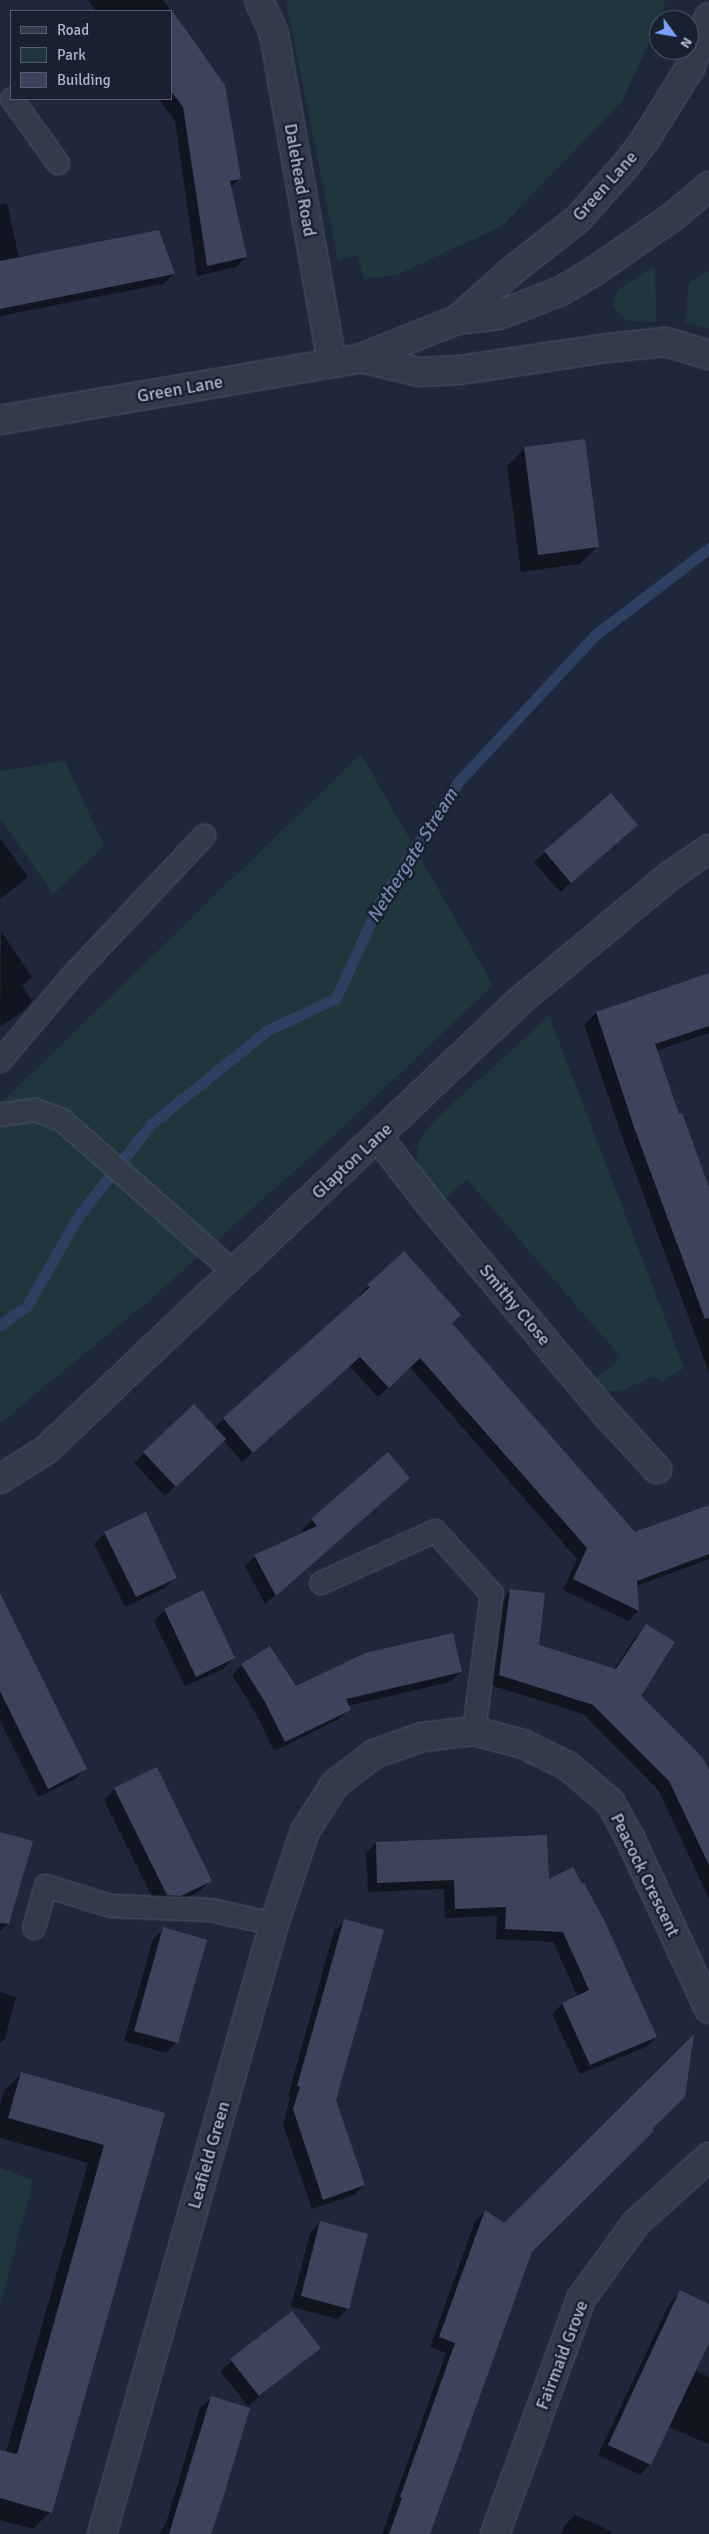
<!DOCTYPE html>
<html>
<head>
<meta charset="utf-8">
<style>
  body { margin:0 }
  #map { position:relative; width:709px; height:2534px; overflow:hidden; background:#1f283b; font-family:Signika,sans-serif }
  div>[style] { position:absolute }
  [style*='--x'] { left:calc(var(--x)*1px); top:calc(var(--y)*1px); width:calc(var(--w)*1px); rotate:calc(var(--a)*1deg) }
  .green>* { inset:0; background:#21363c }
  .shadow>* { inset:0; background:#0007 }
  .stream>* { height:11px; margin:-5.5px; padding:0 5.5px; transform-origin:5.5px; border-radius:5.5px; background:#2f3f62 }
  .building>* { inset:0; background:#3b445c }
  .roads { filter:drop-shadow(0 0 1px #4e5566) drop-shadow(0 0 1px #4e5566) }
  .service>* { height:22px; margin:-11px; padding:0 11px; transform-origin:11px; border-radius:11px; background:#333b4b }
  .minor>* { height:28px; margin:-14px; padding:0 14px; transform-origin:14px; border-radius:14px; background:#333b4b }
  .tertiary>* { height:28px; margin:-14px; padding:0 14px; transform-origin:14px; border-radius:14px; background:#333b4b }
  span { translate:-50% -50%; white-space:nowrap; text-align:center; line-height:1.15; -webkit-text-stroke:5px #192030; paint-order:stroke }
  .street-label { font-size:18px; color:#aeb5c8 }
  .water-label { font-size:19px; color:#7387b2; font-style:italic }
  .legend { position:absolute; left:10px; top:10px; width:162px; height:90px; box-sizing:border-box; background:#192030; border:1px solid #555c6d; margin:0; padding:6px 9px; list-style:none; font-size:15px; color:#aeb5c8 }
  .legend li { display:flex; align-items:center; gap:10px; height:25px }
  .legend b { width:25px; border:1px solid #555c6d }
  .north { position:absolute; left:649px; top:10px; width:50px; height:50px; box-sizing:border-box; background:#192030; border:1px solid #555c6d; border-radius:50%; rotate:122deg; font-size:14px; font-weight:700; line-height:20px; text-align:center; color:#aeb5c8 }
  .north::after { content:''; display:block; margin:auto; width:18px; height:22px; background:#7ba0ff; clip-path:polygon(50% 0,100% 100%,50% 72%,0 100%) }
</style>
</head>
<body>
<div id="map">
  <div class="green">
    <i style="clip-path:polygon(286px 0,665px 0,662px 15px,622px 101px,502px 226px,396px 275px,364px 279px,357px 255px,338px 260px)"></i>
    <i style="clip-path:polygon(655px 265px,656px 322px,629px 321px,619px 315px,614px 307px,613px 299px,619px 289px)"></i>
    <i style="clip-path:polygon(709px 271px,709px 329px,685px 323px,689px 283px)"></i>
    <i style="clip-path:polygon(361px 754px,493px 985px,337px 1133px,153px 1297px,0 1423px,0 1106px,2px 1102px)"></i>
    <i style="clip-path:polygon(65px 761px,104px 846px,53px 894px,0 817px,0 771px)"></i>
    <i style="clip-path:polygon(549px 1016px,684px 1368px,663px 1381px,653px 1377px,620px 1391px,604px 1391px,593px 1382px,621px 1357px,467px 1179px,439px 1204px,421px 1178px,417px 1159px,419px 1141px,436px 1119px)"></i>
    <i style="clip-path:polygon(0 2168px,33px 2180px,0 2307px)"></i>
  </div>
  <div class="shadow">
    <i style="clip-path:polygon(88px 0,163px 0,171px 11px,96px 11px)"></i>
    <i style="clip-path:polygon(171px 12px,239px 179px,230px 188px,246px 257px,236px 267px,197px 276px,175px 121px,159px 99px,171px 99px)"></i>
    <i style="clip-path:polygon(7px 203px,19px 258px,174px 274px,163px 284px,0 316px,0 204px)"></i>
    <i style="clip-path:polygon(525px 448px,598px 546px,580px 564px,521px 572px,507px 466px)"></i>
    <i style="clip-path:polygon(637px 825px,560px 892px,534px 862px,545px 852px)"></i>
    <i style="clip-path:polygon(0 838px,28px 877px,0 899px)"></i>
    <i style="clip-path:polygon(1px 931px,32px 977px,22px 986px,32px 1001px,22px 1012px,0 1027px)"></i>
    <i style="clip-path:polygon(709px 974px,709px 1033px,656px 1051px,678px 1115px,709px 1190px,709px 1373px,624px 1142px,584px 1025px,596px 1013px)"></i>
    <i style="clip-path:polygon(368px 1286px,451px 1324px,635px 1534px,709px 1506px,709px 1559px,636px 1586px,638px 1611px,628px 1621px,563px 1590px,577px 1559px,410px 1367px,378px 1397px,349px 1366px,242px 1462px,223px 1440px,165px 1496px,134px 1463px,144px 1453px,214px 1428px,360px 1297px,358px 1296px)"></i>
    <i style="clip-path:polygon(398px 1488px,265px 1604px,245px 1566px,255px 1556px,305px 1533px,302px 1530px,312px 1520px)"></i>
    <i style="clip-path:polygon(105px 1533px,176px 1577px,165px 1588px,125px 1607px,94px 1544px)"></i>
    <i style="clip-path:polygon(511px 1590px,538px 1646px,614px 1669px,636px 1636px,646px 1626px,640px 1696px,709px 1774px,709px 1899px,659px 1791px,583px 1714px,490px 1685px,500px 1601px)"></i>
    <i style="clip-path:polygon(0 1604px,85px 1769px,75px 1779px,38px 1797px,0 1721px)"></i>
    <i style="clip-path:polygon(165px 1610px,234px 1658px,223px 1669px,185px 1686px,154px 1621px)"></i>
    <i style="clip-path:polygon(242px 1665px,295px 1688px,461px 1672px,450px 1682px,348px 1706px,349px 1709px,339px 1719px,274px 1751px,255px 1712px,232px 1675px)"></i>
    <i style="clip-path:polygon(115px 1789px,210px 1880px,200px 1891px,170px 1906px,156px 1905px,104px 1800px)"></i>
    <i style="clip-path:polygon(0 1834px,8px 1924px,0 1931px)"></i>
    <i style="clip-path:polygon(376px 1843px,548px 1881px,656px 2037px,646px 2047px,580px 2074px,552px 2014px,562px 2004px,578px 1997px,553px 1942px,496px 1939px,497px 1916px,445px 1918px,444px 1889px,368px 1892px,366px 1853px)"></i>
    <i style="clip-path:polygon(345px 1921px,335px 2100px,364px 2185px,354px 2195px,312px 2209px,283px 2125px,290px 2097px,288px 2096px,334px 1931px)"></i>
    <i style="clip-path:polygon(163px 1929px,177px 2042px,166px 2053px,124px 2041px,153px 1939px)"></i>
    <i style="clip-path:polygon(0 1992px,16px 1997px,5px 2039px,0 2043px)"></i>
    <i style="clip-path:polygon(21px 2074px,163px 2114px,50px 2512px,33px 2529px,0 2520px,0 2451px,6px 2452px,88px 2163px,0 2138px,0 2105px,4px 2091px)"></i>
    <i style="clip-path:polygon(485px 2211px,530px 2252px,429px 2534px,382px 2534px,446px 2353px,430px 2347px,475px 2221px)"></i>
    <i style="clip-path:polygon(320px 2223px,348px 2308px,338px 2319px,291px 2307px,310px 2233px)"></i>
    <i style="clip-path:polygon(681px 2292px,709px 2305px,709px 2340px,694px 2370px,709px 2377px,709px 2444px,668px 2427px,650px 2464px,640px 2475px,598px 2455px,670px 2302px)"></i>
    <i style="clip-path:polygon(292px 2313px,319px 2348px,248px 2406px,220px 2371px)"></i>
    <i style="clip-path:polygon(211px 2398px,210px 2534px,159px 2534px,166px 2523px,200px 2408px)"></i>
    <i style="clip-path:polygon(575px 2515px,611px 2531px,610px 2534px,561px 2534px,565px 2525px)"></i>
  </div>
  <div class="stream">
    <i style="--x:0;--y:1325;--w:33;--a:-35"></i>
    <i style="--x:27;--y:1306;--w:105;--a:-60.3"></i>
    <i style="--x:79;--y:1215;--w:116;--a:-51.6"></i>
    <i style="--x:151;--y:1124;--w:150;--a:-38.8"></i>
    <i style="--x:268;--y:1030;--w:75;--a:-25.2"></i>
    <i style="--x:336;--y:998;--w:106;--a:-65.4"></i>
    <i style="--x:380;--y:902;--w:145;--a:-56.9"></i>
    <i style="--x:459;--y:781;--w:200;--a:-47"></i>
    <i style="--x:595;--y:635;--w:143;--a:-37.3"></i>
  </div>
  <div class="building">
    <i style="clip-path:polygon(171px 9px,225px 85px,241px 179px,230px 181px,247px 257px,207px 266px,183px 107px,171px 91px)"></i>
    <i style="clip-path:polygon(159px 230px,175px 274px,0 309px,0 261px)"></i>
    <i style="clip-path:polygon(585px 439px,599px 547px,538px 555px,524px 447px)"></i>
    <i style="clip-path:polygon(611px 793px,638px 825px,571px 883px,544px 851px)"></i>
    <i style="clip-path:polygon(709px 973px,709px 1026px,655px 1044px,679px 1114px,682px 1113px,709px 1187px,709px 1318px,705px 1319px,635px 1130px,596px 1012px)"></i>
    <i style="clip-path:polygon(404px 1251px,461px 1315px,452px 1323px,635px 1532px,709px 1505px,709px 1554px,637px 1581px,639px 1611px,573px 1579px,587px 1548px,420px 1358px,389px 1388px,360px 1357px,253px 1453px,223px 1418px,370px 1287px,367px 1285px)"></i>
    <i style="clip-path:polygon(194px 1404px,226px 1439px,176px 1487px,143px 1452px)"></i>
    <i style="clip-path:polygon(388px 1452px,410px 1478px,276px 1596px,254px 1555px,317px 1526px,311px 1519px)"></i>
    <i style="clip-path:polygon(146px 1512px,177px 1578px,136px 1597px,104px 1532px)"></i>
    <i style="clip-path:polygon(510px 1589px,545px 1593px,539px 1645px,616px 1669px,646px 1624px,675px 1642px,641px 1696px,703px 1758px,709px 1770px,709px 1865px,669px 1781px,593px 1705px,499px 1675px)"></i>
    <i style="clip-path:polygon(203px 1590px,235px 1658px,196px 1677px,164px 1609px)"></i>
    <i style="clip-path:polygon(0 1593px,87px 1769px,48px 1789px,0 1691px)"></i>
    <i style="clip-path:polygon(453px 1633px,462px 1672px,346px 1699px,351px 1710px,285px 1742px,265px 1702px,241px 1664px,270px 1646px,296px 1686px,365px 1653px)"></i>
    <i style="clip-path:polygon(157px 1767px,212px 1881px,181px 1896px,167px 1895px,114px 1788px)"></i>
    <i style="clip-path:polygon(0 1832px,33px 1841px,9px 1924px,0 1923px)"></i>
    <i style="clip-path:polygon(547px 1835px,549px 1879px,573px 1867px,582px 1884px,584px 1883px,604px 1920px,657px 2037px,590px 2065px,562px 2003px,589px 1990px,563px 1932px,505px 1929px,506px 1907px,455px 1909px,454px 1880px,377px 1883px,376px 1842px)"></i>
    <i style="clip-path:polygon(344px 1919px,384px 1930px,336px 2100px,365px 2185px,323px 2200px,293px 2109px,300px 2087px,297px 2086px)"></i>
    <i style="clip-path:polygon(163px 1927px,207px 1940px,178px 2043px,134px 2031px)"></i>
    <i style="clip-path:polygon(694px 2034px,685px 2097px,652px 2129px,654px 2131px,532px 2252px,430px 2534px,389px 2534px,402px 2498px,400px 2497px,455px 2343px,439px 2337px,485px 2210px,504px 2223px)"></i>
    <i style="clip-path:polygon(21px 2072px,165px 2113px,52px 2513px,0 2498px,0 2450px,17px 2454px,104px 2145px,8px 2118px)"></i>
    <i style="clip-path:polygon(320px 2221px,368px 2234px,349px 2309px,301px 2296px)"></i>
    <i style="clip-path:polygon(680px 2290px,709px 2304px,709px 2343px,651px 2465px,608px 2445px)"></i>
    <i style="clip-path:polygon(292px 2311px,321px 2348px,259px 2396px,230px 2359px)"></i>
    <i style="clip-path:polygon(211px 2396px,250px 2408px,223px 2498px,211px 2534px,169px 2534px)"></i>
  </div>
  <div class="roads">
    <div class="service">
      <i style="--x:12;--y:99;--w:79;--a:54.3"></i>
      <i style="--x:0;--y:1061;--w:114;--a:-49.6"></i>
      <i style="--x:74;--y:974;--w:190;--a:-46.7"></i>
      <i style="--x:0;--y:1115;--w:35;--a:-8"></i>
      <i style="--x:35;--y:1110;--w:29;--a:20"></i>
      <i style="--x:62;--y:1120;--w:230;--a:41.5"></i>
      <i style="--x:321;--y:1583;--w:125;--a:-24.5"></i>
      <i style="--x:435;--y:1531;--w:85;--a:47.9"></i>
      <i style="--x:492;--y:1594;--w:138;--a:97.5"></i>
      <i style="--x:34;--y:1928;--w:44;--a:-74.1"></i>
      <i style="--x:46;--y:1886;--w:68;--a:17.1"></i>
      <i style="--x:111;--y:1906;--w:99;--a:2.3"></i>
      <i style="--x:210;--y:1910;--w:66;--a:12.3"></i>
    </div>
    <div class="minor">
      <i style="--x:259;--y:0;--w:37;--a:66"></i>
      <i style="--x:274;--y:34;--w:334;--a:80"></i>
      <i style="--x:378;--y:1137;--w:85;--a:52.2"></i>
      <i style="--x:430;--y:1204;--w:278;--a:50"></i>
      <i style="--x:609;--y:1417;--w:71;--a:47.3"></i>
      <i style="--x:0;--y:1479;--w:54;--a:-32.2"></i>
      <i style="--x:46;--y:1450;--w:656;--a:-43.46"></i>
      <i style="--x:522;--y:999;--w:194;--a:-39.8"></i>
      <i style="--x:671;--y:875;--w:46;--a:-34.4"></i>
      <i style="--x:102;--y:2534;--w:634;--a:-74.25"></i>
      <i style="--x:274;--y:1924;--w:98;--a:-71.6"></i>
      <i style="--x:305;--y:1831;--w:56;--a:-57.4"></i>
      <i style="--x:335;--y:1784;--w:49;--a:-37.6"></i>
      <i style="--x:374;--y:1754;--w:51;--a:-19.5"></i>
      <i style="--x:422;--y:1737;--w:52;--a:-6.6"></i>
      <i style="--x:474;--y:1731;--w:51;--a:14.9"></i>
      <i style="--x:523;--y:1744;--w:50;--a:26.1"></i>
      <i style="--x:568;--y:1766;--w:55;--a:40.6"></i>
      <i style="--x:610;--y:1802;--w:41;--a:60.9"></i>
      <i style="--x:630;--y:1838;--w:188;--a:65.2"></i>
      <i style="--x:495;--y:2534;--w:250;--a:-69.9"></i>
      <i style="--x:581;--y:2299;--w:92;--a:-54.2"></i>
      <i style="--x:635;--y:2224;--w:100;--a:-42.2"></i>
    </div>
    <div class="tertiary">
      <i style="--x:457;--y:320;--w:69;--a:-42"></i>
      <i style="--x:508;--y:274;--w:89;--a:-38.2"></i>
      <i style="--x:578;--y:219;--w:71;--a:-48.4"></i>
      <i style="--x:625;--y:166;--w:33;--a:-52"></i>
      <i style="--x:645;--y:140;--w:87;--a:-58.1"></i>
      <i style="--x:691;--y:66;--w:52;--a:-69.8"></i>
      <i style="--x:361;--y:358;--w:60;--a:13.6"></i>
      <i style="--x:419;--y:372;--w:41;--a:-2.8"></i>
      <i style="--x:460;--y:370;--w:149;--a:-8.5"></i>
      <i style="--x:607;--y:348;--w:59;--a:-5.8"></i>
      <i style="--x:666;--y:342;--w:45;--a:16.8"></i>
      <i style="--x:0;--y:420;--w:366;--a:-9.7"></i>
      <i style="--x:361;--y:358;--w:103;--a:-21.6"></i>
      <i style="--x:457;--y:320;--w:42;--a:-6.8"></i>
      <i style="--x:499;--y:315;--w:66;--a:-21.2"></i>
      <i style="--x:561;--y:291;--w:41;--a:-31"></i>
      <i style="--x:596;--y:270;--w:96;--a:-34.8"></i>
      <i style="--x:675;--y:215;--w:45;--a:-40.5"></i>
    </div>
  </div>
  <div class="street-label">
    <span style="left:300px;top:180px;rotate:80deg">Dalehead Road</span>
    <span style="left:605px;top:186px;rotate:-48deg">Green Lane</span>
    <span style="left:180px;top:389px;rotate:-10deg">Green Lane</span>
    <span style="left:352px;top:1161px;rotate:-43deg">Glapton Lane</span>
    <span style="left:515px;top:1305px;rotate:50deg">Smithy Close</span>
    <span style="left:645px;top:1875px;rotate:64deg">Peacock Crescent</span>
    <span style="left:209px;top:2155px;rotate:-74deg">Leafield Green</span>
    <span style="left:562px;top:2355px;rotate:-69deg">Fairmaid Grove</span>
  </div>
  <div class="water-label">
    <span style="left:413px;top:856px;rotate:-58deg">Nethergate Stream</span>
  </div>
  <ul class="legend">
  <li><b style="height:6px;background:#333b4b"></b>Road</li>
  <li><b style="height:14px;background:#21363c"></b>Park</li>
  <li><b style="height:14px;background:#3b445c"></b>Building</li>
  </ul>
  <div class="north">N</div>
</div>
</body>
</html>
